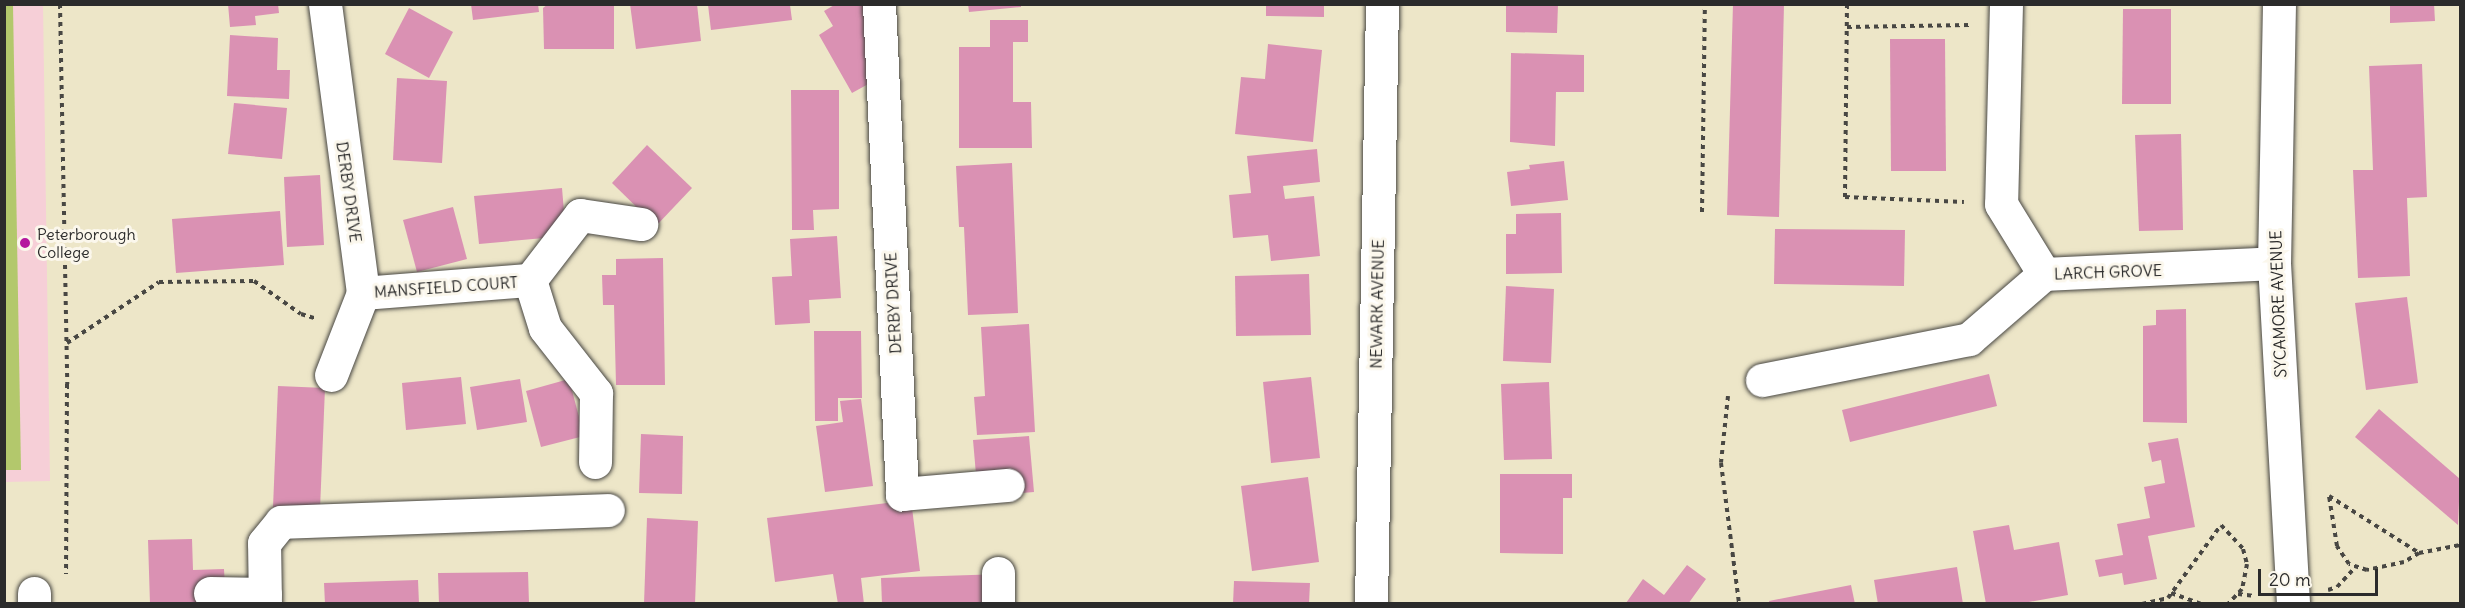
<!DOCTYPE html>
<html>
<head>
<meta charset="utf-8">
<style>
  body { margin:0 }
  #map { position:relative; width:2465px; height:608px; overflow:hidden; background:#ede6c8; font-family:Delius,sans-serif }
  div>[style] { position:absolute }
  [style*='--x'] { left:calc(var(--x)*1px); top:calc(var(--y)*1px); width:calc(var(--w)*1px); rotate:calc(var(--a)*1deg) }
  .built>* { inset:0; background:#f6cfd7 }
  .green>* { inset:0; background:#b3c86c }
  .building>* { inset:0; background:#da91b3 }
  .path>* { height:4px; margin-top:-2px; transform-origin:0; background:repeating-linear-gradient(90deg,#484743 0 4.5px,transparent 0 9px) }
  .roads { filter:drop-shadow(0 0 2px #484743) drop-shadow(0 0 2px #484743) }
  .minor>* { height:33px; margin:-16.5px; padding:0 16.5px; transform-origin:16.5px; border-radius:16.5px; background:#fff }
  .dots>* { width:16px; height:16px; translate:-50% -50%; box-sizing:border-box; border:3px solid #fbf7ec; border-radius:50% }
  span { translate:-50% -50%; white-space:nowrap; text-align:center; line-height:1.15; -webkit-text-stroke:6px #fbf7ec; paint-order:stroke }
  .street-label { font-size:16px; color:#2b2b2b }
  .poi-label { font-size:16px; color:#2b2b2b }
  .left { translate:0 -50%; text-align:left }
  .frame { position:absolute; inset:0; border:6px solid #2b2b2b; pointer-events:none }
  .scale { position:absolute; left:2258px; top:569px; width:120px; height:27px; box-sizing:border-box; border:3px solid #2b2b2b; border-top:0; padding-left:8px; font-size:18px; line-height:21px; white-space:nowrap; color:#2b2b2b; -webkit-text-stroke:4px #fbf7ec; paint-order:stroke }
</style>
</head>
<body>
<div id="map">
  <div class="built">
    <i style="clip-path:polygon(4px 5px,43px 5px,50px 481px,5px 482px)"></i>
  </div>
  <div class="green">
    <i style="clip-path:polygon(4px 5px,13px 5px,21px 470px,4px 470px)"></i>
  </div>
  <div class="building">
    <i style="clip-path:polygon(228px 4px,278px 4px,279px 13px,255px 16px,256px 25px,230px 27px)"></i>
    <i style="clip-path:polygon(471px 4px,538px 4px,539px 12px,473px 20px)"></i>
    <i style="clip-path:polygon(548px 4px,614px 4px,614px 49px,544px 49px,543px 8px)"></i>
    <i style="clip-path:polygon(630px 4px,697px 4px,701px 41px,636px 49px)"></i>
    <i style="clip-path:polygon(836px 4px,862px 4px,882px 40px,881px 77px,852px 93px,819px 35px,833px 26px,824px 11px)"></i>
    <i style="clip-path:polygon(968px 4px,1021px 4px,1021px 7px,969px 12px)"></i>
    <i style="clip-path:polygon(1266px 4px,1324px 4px,1324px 17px,1266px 16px)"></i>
    <i style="clip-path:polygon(1506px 4px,1558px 4px,1557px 33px,1506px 32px)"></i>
    <i style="clip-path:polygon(1733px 4px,1784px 4px,1779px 217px,1727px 215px)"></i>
    <i style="clip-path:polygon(2390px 4px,2434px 4px,2435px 21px,2390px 23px)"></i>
    <i style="clip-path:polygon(708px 5px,790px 5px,792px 20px,711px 30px)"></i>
    <i style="clip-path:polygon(409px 8px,453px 32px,429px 78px,385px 54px)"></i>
    <i style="clip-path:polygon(2123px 9px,2171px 9px,2171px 104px,2122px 104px)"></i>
    <i style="clip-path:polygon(990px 20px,1028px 20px,1028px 42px,1013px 42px,1013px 102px,1031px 102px,1032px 148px,959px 148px,959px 47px,990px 47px)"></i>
    <i style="clip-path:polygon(230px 35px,278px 38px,277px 70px,290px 70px,289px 99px,227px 96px)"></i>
    <i style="clip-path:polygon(1890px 39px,1945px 39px,1946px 171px,1891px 171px)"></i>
    <i style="clip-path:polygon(1268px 44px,1322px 50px,1313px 142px,1235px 134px,1241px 77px,1265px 79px)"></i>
    <i style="clip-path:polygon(1511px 53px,1584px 55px,1584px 92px,1556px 92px,1555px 146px,1510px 142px)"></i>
    <i style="clip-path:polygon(2422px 64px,2427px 197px,2407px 198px,2410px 276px,2358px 278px,2353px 170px,2373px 170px,2369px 66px)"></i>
    <i style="clip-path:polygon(397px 78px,447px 81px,442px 163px,393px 160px)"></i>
    <i style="clip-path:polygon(791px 90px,839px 90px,839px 209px,813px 210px,814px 230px,792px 230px)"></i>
    <i style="clip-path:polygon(234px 103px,287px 108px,282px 159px,228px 154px)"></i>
    <i style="clip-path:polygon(2181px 134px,2183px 230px,2139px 231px,2135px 135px)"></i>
    <i style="clip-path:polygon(647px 145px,692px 188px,656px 226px,612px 183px)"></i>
    <i style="clip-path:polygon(1317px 149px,1320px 182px,1283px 186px,1285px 199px,1314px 196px,1320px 256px,1271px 261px,1268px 235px,1233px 238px,1229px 195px,1251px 193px,1247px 156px)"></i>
    <i style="clip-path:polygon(1564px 161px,1568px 200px,1511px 206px,1507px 172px,1530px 169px,1529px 165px)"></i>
    <i style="clip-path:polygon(1012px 163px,1018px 313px,968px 315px,964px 227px,959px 227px,956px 166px)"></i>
    <i style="clip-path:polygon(320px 175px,324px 245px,287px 247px,284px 177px)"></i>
    <i style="clip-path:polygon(562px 188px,566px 236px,479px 244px,474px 196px)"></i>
    <i style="clip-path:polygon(453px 207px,467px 259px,417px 272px,403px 220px)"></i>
    <i style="clip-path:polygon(280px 211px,284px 265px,176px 273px,172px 219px)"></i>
    <i style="clip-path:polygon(1561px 213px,1562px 273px,1506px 274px,1506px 234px,1516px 234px,1516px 214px)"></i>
    <i style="clip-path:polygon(1775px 229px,1905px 230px,1904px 286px,1774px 284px)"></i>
    <i style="clip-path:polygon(837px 236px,841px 298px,809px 300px,810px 323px,775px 325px,772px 277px,792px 276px,790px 239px)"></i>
    <i style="clip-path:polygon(663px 258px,665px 385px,616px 385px,614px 305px,603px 305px,602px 275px,616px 275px,616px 259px)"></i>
    <i style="clip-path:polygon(1309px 274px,1311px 335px,1236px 336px,1235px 276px)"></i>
    <i style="clip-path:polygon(1506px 286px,1554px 289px,1551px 363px,1503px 361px)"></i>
    <i style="clip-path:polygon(2407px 297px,2418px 383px,2366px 390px,2355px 303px)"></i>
    <i style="clip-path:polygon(2186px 309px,2187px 423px,2143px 422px,2143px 326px,2156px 325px,2156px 310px)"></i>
    <i style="clip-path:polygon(1029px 324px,1035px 432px,977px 435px,974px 397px,985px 396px,981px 327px)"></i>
    <i style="clip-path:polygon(814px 331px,861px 331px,862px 398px,838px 398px,838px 421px,815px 421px)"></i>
    <i style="clip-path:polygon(1989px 374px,1997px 406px,1850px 442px,1842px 410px)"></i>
    <i style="clip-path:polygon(461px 377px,466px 424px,406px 430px,402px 383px)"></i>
    <i style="clip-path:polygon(1311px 377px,1320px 458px,1271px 463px,1263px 382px)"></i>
    <i style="clip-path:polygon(520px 379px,527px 422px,477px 430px,470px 387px)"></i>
    <i style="clip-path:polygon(569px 379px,584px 436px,541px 447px,526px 391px)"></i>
    <i style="clip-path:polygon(1549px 382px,1552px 459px,1504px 460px,1501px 384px)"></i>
    <i style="clip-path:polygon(278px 386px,325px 388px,320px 509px,273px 507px)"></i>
    <i style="clip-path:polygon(861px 399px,873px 486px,825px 492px,816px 426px,843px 422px,840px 401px)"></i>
    <i style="clip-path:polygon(2379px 409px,2460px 479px,2458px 525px,2355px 437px)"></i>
    <i style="clip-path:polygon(641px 434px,683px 436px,682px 494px,639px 493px)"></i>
    <i style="clip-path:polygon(1029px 436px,1034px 492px,978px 497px,973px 440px)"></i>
    <i style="clip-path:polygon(2178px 438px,2195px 527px,2148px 536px,2157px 579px,2124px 585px,2122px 573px,2099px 577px,2095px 560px,2123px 555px,2117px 524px,2150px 518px,2144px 487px,2165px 483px,2161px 460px,2152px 462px,2148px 443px)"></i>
    <i style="clip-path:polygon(1500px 474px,1572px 474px,1572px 498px,1563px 498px,1563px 554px,1500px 553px)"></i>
    <i style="clip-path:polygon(1308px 477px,1319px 562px,1252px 571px,1241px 486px)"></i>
    <i style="clip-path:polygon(911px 500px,920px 571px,861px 578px,864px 604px,838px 604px,833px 574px,775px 582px,767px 518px)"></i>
    <i style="clip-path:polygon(647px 518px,698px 521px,695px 604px,644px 604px)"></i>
    <i style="clip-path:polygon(2009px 525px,2014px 550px,2059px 542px,2068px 595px,2018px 604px,1986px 604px,1973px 531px)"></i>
    <i style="clip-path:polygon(192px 539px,193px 570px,224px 569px,226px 604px,150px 604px,148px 540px)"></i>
    <i style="clip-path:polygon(1687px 565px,1706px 579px,1688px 604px,1626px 603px,1643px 579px,1664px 595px)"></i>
    <i style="clip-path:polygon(1957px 567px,1963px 604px,1878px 604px,1874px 580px)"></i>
    <i style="clip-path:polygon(528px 572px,529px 604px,439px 604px,438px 573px)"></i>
    <i style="clip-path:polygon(1002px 574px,1004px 604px,882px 604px,881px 578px)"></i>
    <i style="clip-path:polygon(418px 580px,419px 604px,325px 604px,324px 583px)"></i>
    <i style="clip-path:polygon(1234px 581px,1310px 583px,1309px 604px,1233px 604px)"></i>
    <i style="clip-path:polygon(1851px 585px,1855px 604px,1770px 604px,1769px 601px)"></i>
  </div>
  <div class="path">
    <i style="--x:60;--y:4;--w:380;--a:88.9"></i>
    <i style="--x:67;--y:384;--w:190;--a:90.3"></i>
    <i style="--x:1847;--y:4;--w:193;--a:90.6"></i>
    <i style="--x:1845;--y:197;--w:119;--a:2.4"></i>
    <i style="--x:1847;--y:27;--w:122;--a:-0.9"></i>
    <i style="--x:1702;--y:212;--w:208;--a:-89.2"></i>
    <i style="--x:67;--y:343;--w:110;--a:-33.5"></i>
    <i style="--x:159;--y:282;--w:95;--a:-0.6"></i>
    <i style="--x:254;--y:281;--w:57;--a:35.1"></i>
    <i style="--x:301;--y:314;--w:14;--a:17"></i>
    <i style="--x:1728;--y:396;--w:67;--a:96"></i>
    <i style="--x:1721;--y:463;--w:142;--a:82.7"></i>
    <i style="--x:2329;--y:496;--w:107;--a:32.3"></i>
    <i style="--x:2419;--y:553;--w:17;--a:149"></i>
    <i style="--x:2404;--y:562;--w:38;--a:168"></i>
    <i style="--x:2367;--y:570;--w:19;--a:-162"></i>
    <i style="--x:2349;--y:564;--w:22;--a:-124"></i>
    <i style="--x:2337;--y:546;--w:51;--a:-99.1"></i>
    <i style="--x:2419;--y:553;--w:42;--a:-11"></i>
    <i style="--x:2328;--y:590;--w:9;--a:-18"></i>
    <i style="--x:2337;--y:587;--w:26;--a:-47"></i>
    <i style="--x:2171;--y:593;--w:32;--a:20"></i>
    <i style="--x:2238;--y:594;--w:17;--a:7"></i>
    <i style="--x:2142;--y:604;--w:27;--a:-13"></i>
    <i style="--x:2168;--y:598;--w:90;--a:-54"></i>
    <i style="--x:2221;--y:525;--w:33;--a:47"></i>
    <i style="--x:2243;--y:549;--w:16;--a:75"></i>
    <i style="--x:2247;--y:564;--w:25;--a:101"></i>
    <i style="--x:2242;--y:589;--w:21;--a:133"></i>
  </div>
  <div class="roads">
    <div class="minor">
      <i style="--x:325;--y:4;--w:291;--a:82.5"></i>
      <i style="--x:363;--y:293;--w:88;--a:111.3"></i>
      <i style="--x:879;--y:4;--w:491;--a:87.3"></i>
      <i style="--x:902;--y:494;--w:106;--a:-4.9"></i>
      <i style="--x:2006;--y:4;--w:200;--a:91.4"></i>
      <i style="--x:2001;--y:204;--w:82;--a:58.4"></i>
      <i style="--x:2044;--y:274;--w:230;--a:-2.7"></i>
      <i style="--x:2279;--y:4;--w:259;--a:91.1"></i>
      <i style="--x:2274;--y:263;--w:342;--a:86.8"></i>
      <i style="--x:530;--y:280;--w:50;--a:72.6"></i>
      <i style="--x:545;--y:328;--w:83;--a:51.9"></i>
      <i style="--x:596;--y:393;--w:69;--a:90.8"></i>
      <i style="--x:363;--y:293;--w:168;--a:-4.5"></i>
      <i style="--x:530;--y:280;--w:82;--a:-52.4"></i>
      <i style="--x:580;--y:215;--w:62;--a:8.4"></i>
      <i style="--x:1762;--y:380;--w:211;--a:-11.2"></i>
      <i style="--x:1969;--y:339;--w:99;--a:-40.9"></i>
      <i style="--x:998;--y:573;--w:31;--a:90"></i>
      <i style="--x:34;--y:593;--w:11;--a:90"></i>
      <i style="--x:210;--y:593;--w:55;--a:1"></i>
      <i style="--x:265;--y:604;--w:61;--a:-90.9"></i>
      <i style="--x:264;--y:543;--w:27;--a:-51"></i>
      <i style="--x:281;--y:522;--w:327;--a:-2.1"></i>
      <i style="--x:1371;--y:604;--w:600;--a:-88.95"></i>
    </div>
  </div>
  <div class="dots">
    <i style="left:25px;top:243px;background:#b5179e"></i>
  </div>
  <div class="street-label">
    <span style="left:349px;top:192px;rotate:82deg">DERBY DRIVE</span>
    <span style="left:2108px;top:272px;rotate:-2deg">LARCH GROVE</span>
    <span style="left:446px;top:287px;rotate:-4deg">MANSFIELD COURT</span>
    <span style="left:893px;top:303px;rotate:-93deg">DERBY DRIVE</span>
    <span style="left:1377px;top:304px;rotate:-89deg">NEWARK AVENUE</span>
    <span style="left:2278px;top:304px;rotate:-92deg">SYCAMORE AVENUE</span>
  </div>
  <div class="poi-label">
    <span class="left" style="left:37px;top:243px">Peterborough<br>College</span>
  </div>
  <div class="frame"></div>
  <div class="scale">20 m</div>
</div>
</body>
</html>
